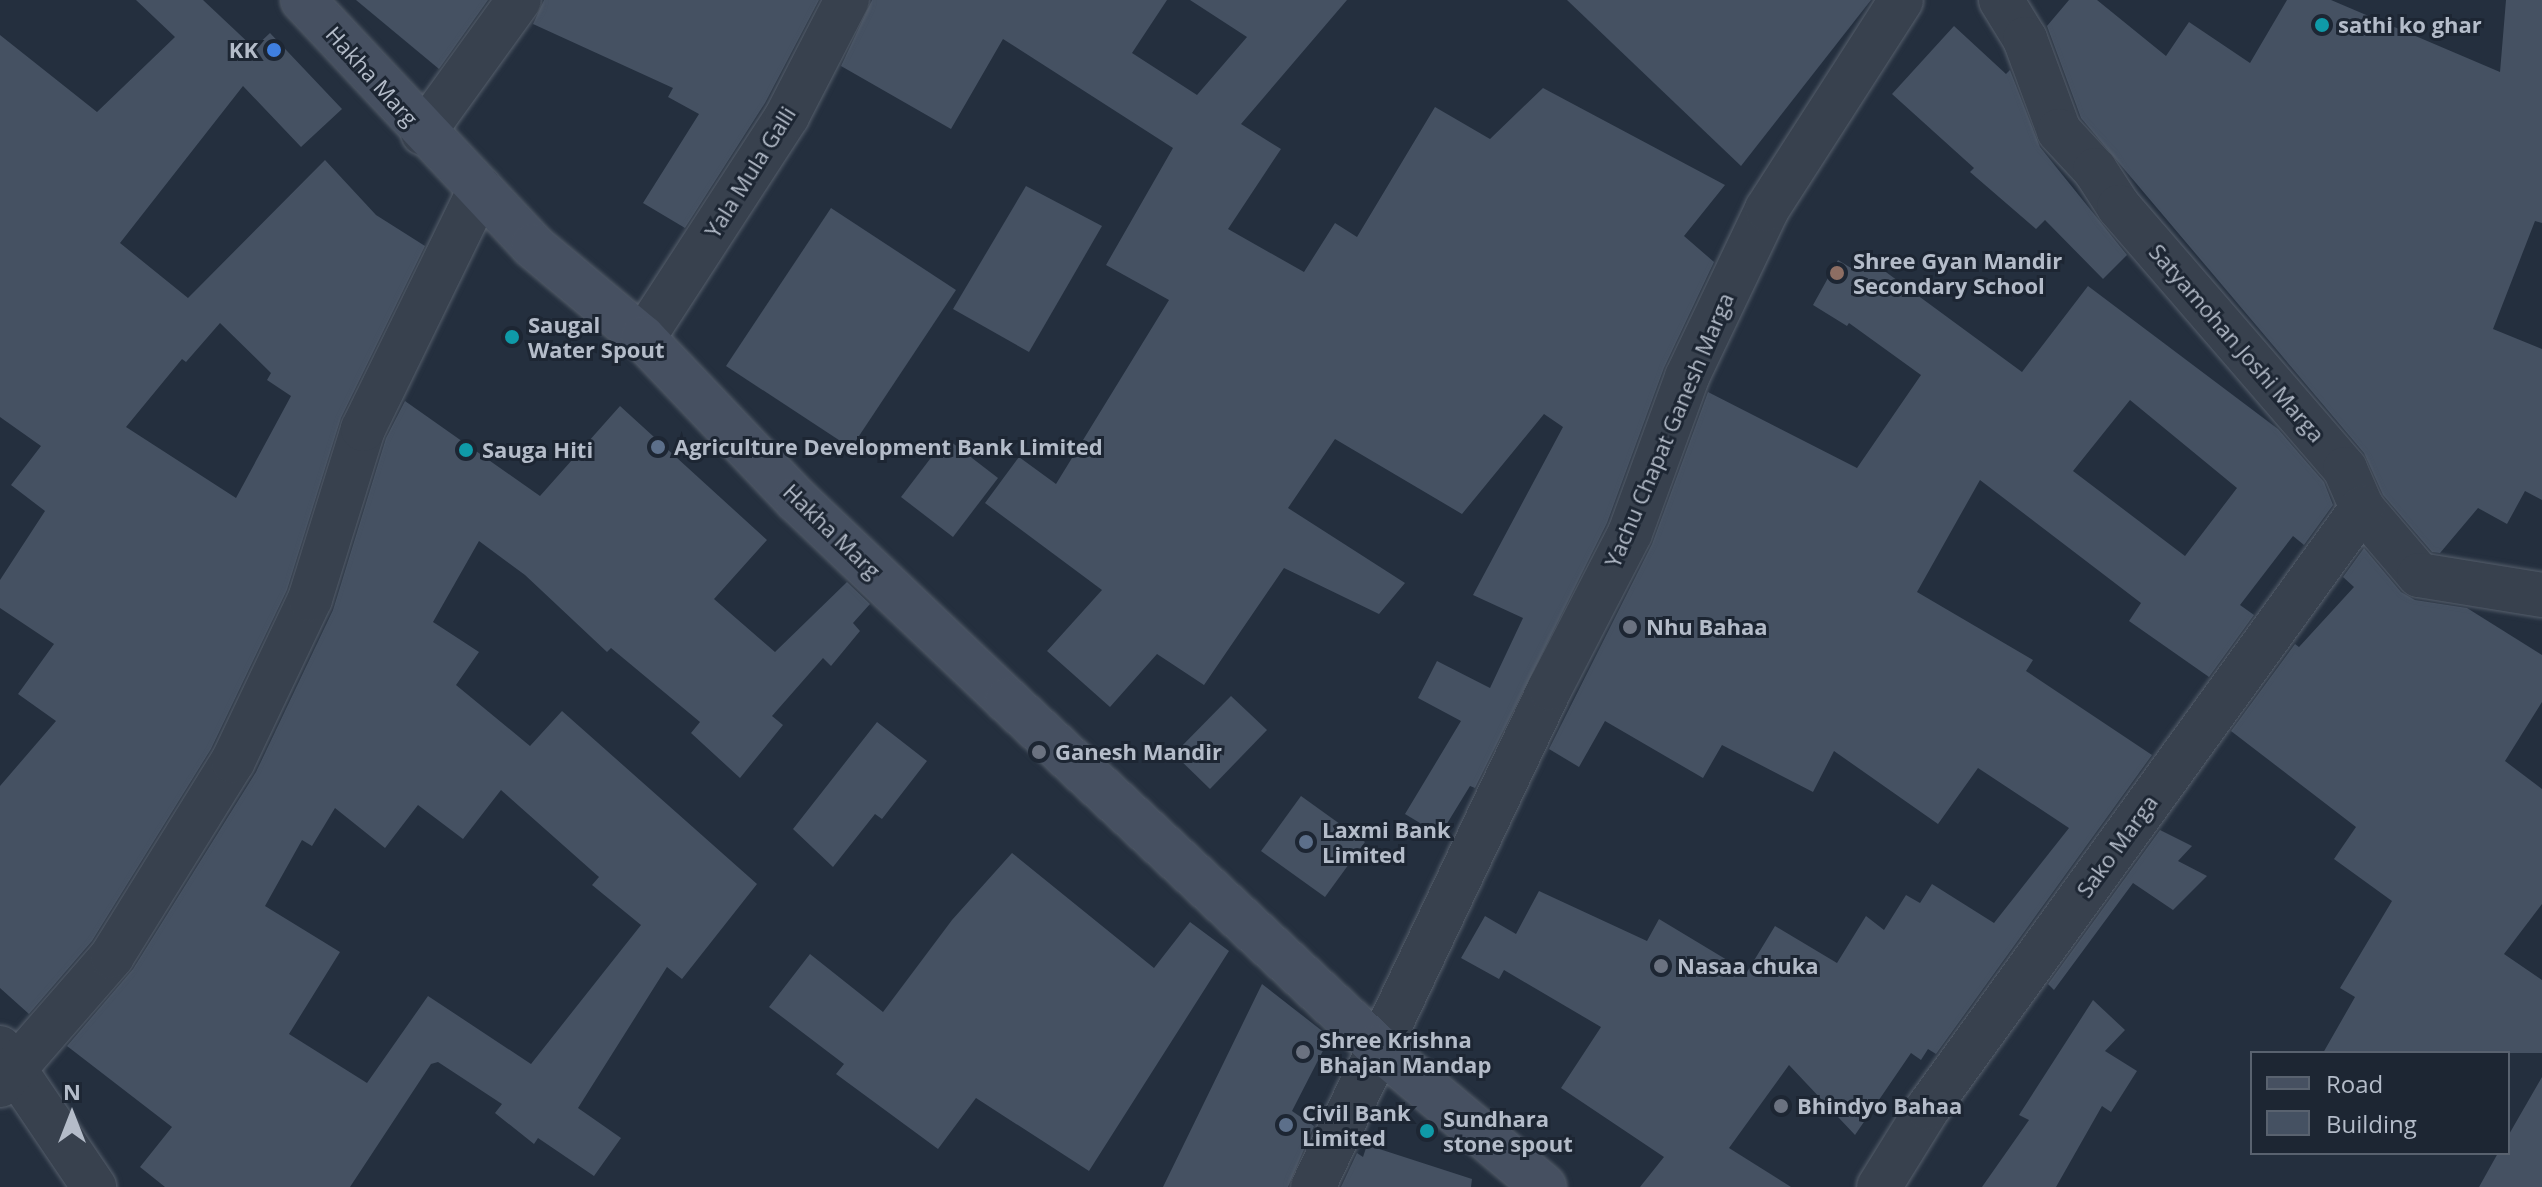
<!DOCTYPE html>
<html>
<head>
<meta charset="utf-8">
<style>
  body { margin:0 }
  #map { position:relative; width:2542px; height:1187px; overflow:hidden; background:#242f3e; font-family:"Open Sans",sans-serif }
  div>[style] { position:absolute }
  [style*='--x'] { left:calc(var(--x)*1px); top:calc(var(--y)*1px); width:calc(var(--w)*1px); rotate:calc(var(--a)*1deg) }
  .building>* { inset:0; background:#455162 }
  .roads { filter:drop-shadow(0 0 2px #565f6c) drop-shadow(0 0 2px #565f6c) }
  .street>* { height:44px; margin:-22px; padding:0 22px; transform-origin:22px; border-radius:22px; background:#38414e }
  .secondary>* { height:44px; margin:-22px; padding:0 22px; transform-origin:22px; border-radius:22px; background:#465061 }
  .dots>* { width:22px; height:22px; translate:-50% -50%; box-sizing:border-box; border:4px solid #1d2633; border-radius:50% }
  span { translate:-50% -50%; white-space:nowrap; text-align:center; line-height:1.15; -webkit-text-stroke:6px #1d2633; paint-order:stroke }
  .poi-label { font-size:22px; color:#b4bcc9; font-weight:700 }
  .left { translate:0 -50%; text-align:left }
  .right { translate:-100% -50%; text-align:right }
  .street-label { font-size:22px; color:#b4bcc9 }
  .legend { position:absolute; left:2250px; top:1051px; width:260px; height:104px; box-sizing:border-box; background:#1d2633; border:2px solid #59626f; margin:0; padding:10px 14px; list-style:none; font-size:24px; color:#b4bcc9 }
  .legend li { display:flex; align-items:center; gap:16px; height:40px }
  .legend b { width:40px; border:2px solid #59626f }
  .north { position:absolute; left:32px; top:1075px; width:80px; height:80px; -webkit-text-stroke:6px #1d2633; paint-order:stroke; rotate:0deg; font-size:22px; font-weight:700; line-height:32px; text-align:center; color:#b4bcc9 }
  .north::after { content:''; display:block; margin:auto; width:28px; height:36px; background:#b4bcc9; clip-path:polygon(50% 0,100% 100%,50% 72%,0 100%) }
</style>
</head>
<body>
<div id="map">
  <div class="building">
    <i style="clip-path:polygon(evenodd,136px 0,203px 0,254px 48px,270px 33px,342px 109px,301px 147px,243px 86px,120px 243px,188px 298px,325px 160px,376px 215px,425px 246px,341px 418px,287px 590px,211px 749px,92px 941px,29px 1014px,0 988px,0 786px,56px 721px,18px 694px,54px 644px,0 608px,0 580px,45px 511px,11px 485px,41px 446px,0 417px,0 35px,97px 112px,175px 37px,136px 0,220px 323px,271px 373px,267px 380px,291px 396px,236px 498px,126px 427px,182px 359px,186px 362px,220px 323px)"></i>
    <i style="clip-path:polygon(356px 0,488px 0,439px 69px)"></i>
    <i style="clip-path:polygon(544px 0,819px 0,765px 103px,685px 228px,643px 203px,699px 114px,668px 97px,673px 88px,533px 24px)"></i>
    <i style="clip-path:polygon(872px 0,1167px 0,1132px 53px,1197px 95px,1247px 37px,1190px 0,1347px 0,1241px 124px,1281px 149px,1228px 229px,1304px 272px,1335px 223px,1357px 237px,1435px 107px,1490px 139px,1543px 88px,1725px 185px,1684px 236px,1714px 262px,1664px 368px,1607px 523px,1475px 788px,1470px 786px,1440px 835px,1405px 814px,1461px 721px,1418px 698px,1437px 661px,1490px 688px,1523px 618px,1473px 595px,1563px 427px,1544px 414px,1462px 514px,1335px 439px,1288px 508px,1405px 583px,1379px 614px,1284px 568px,1204px 685px,1157px 654px,1110px 707px,1047px 651px,1102px 590px,985px 503px,1019px 457px,1056px 484px,1169px 300px,1106px 265px,1173px 148px,1003px 39px,951px 129px,841px 66px)"></i>
    <i style="clip-path:polygon(1567px 0,1871px 0,1741px 166px)"></i>
    <i style="clip-path:polygon(2069px 0,2097px 0,2166px 56px,2189px 22px,2250px 63px,2287px 0,2331px 0,2500px 72px,2506px 0,2542px 0,2542px 223px,2535px 221px,2493px 329px,2542px 349px,2542px 500px,2525px 491px,2507px 524px,2478px 508px,2440px 553px,2432px 552px,2383px 495px,2364px 453px,2081px 118px,2047px 26px)"></i>
    <i style="clip-path:polygon(1954px 26px,2006px 74px,2010px 70px,2040px 147px,2127px 255px,2103px 279px,2045px 220px,2036px 229px,1970px 172px,1974px 168px,1892px 94px)"></i>
    <i style="clip-path:polygon(1026px 186px,1102px 226px,1029px 352px,953px 309px)"></i>
    <i style="clip-path:polygon(831px 208px,956px 290px,851px 448px,726px 366px)"></i>
    <i style="clip-path:polygon(evenodd,1860px 253px,2022px 372px,2088px 286px,2278px 429px,2324px 482px,2333px 505px,2304px 545px,2293px 536px,2240px 605px,2254px 615px,2209px 677px,2129px 621px,2141px 603px,1980px 480px,1917px 592px,2033px 660px,2026px 671px,2152px 755px,1936px 1054px,1928px 1049px,1921px 1060px,1911px 1053px,1855px 1135px,1789px 1065px,1729px 1148px,1791px 1187px,1640px 1187px,1664px 1157px,1561px 1088px,1601px 1027px,1504px 970px,1499px 979px,1461px 958px,1485px 916px,1516px 934px,1539px 891px,1647px 941px,1659px 919px,1747px 972px,1775px 926px,1837px 963px,1866px 916px,1884px 930px,1906px 895px,1920px 903px,1932px 884px,1994px 923px,2069px 828px,1978px 768px,1938px 824px,1834px 751px,1813px 792px,1722px 745px,1703px 778px,1605px 721px,1579px 767px,1549px 749px,1652px 544px,1708px 392px,1857px 468px,1921px 375px,1849px 323px,1847px 326px,1813px 305px,1838px 260px,1851px 268px,1860px 253px,2130px 400px,2237px 488px,2185px 556px,2073px 471px,2130px 400px)"></i>
    <i style="clip-path:polygon(evenodd,405px 401px,540px 496px,620px 406px,767px 540px,714px 599px,775px 652px,847px 582px,870px 604px,853px 623px,860px 631px,831px 666px,823px 658px,772px 716px,783px 725px,740px 778px,691px 733px,700px 722px,611px 648px,607px 652px,525px 575px,479px 541px,433px 622px,479px 652px,456px 685px,530px 746px,562px 711px,757px 884px,682px 979px,667px 967px,578px 1108px,621px 1138px,594px 1176px,538px 1138px,534px 1144px,495px 1113px,502px 1104px,438px 1062px,431px 1064px,350px 1187px,165px 1187px,140px 1167px,172px 1127px,67px 1046px,133px 969px,256px 772px,333px 610px,386px 438px,405px 401px,501px 790px,599px 877px,592px 885px,641px 925px,531px 1064px,428px 996px,367px 1083px,289px 1034px,340px 952px,265px 906px,302px 840px,312px 846px,335px 808px,385px 848px,418px 805px,463px 839px,501px 790px)"></i>
    <i style="clip-path:polygon(946px 438px,998px 478px,953px 537px,901px 497px)"></i>
    <i style="clip-path:polygon(2364px 548px,2401px 592px,2415px 600px,2467px 608px,2542px 655px,2542px 702px,2505px 761px,2542px 789px,2542px 904px,2504px 954px,2542px 980px,2542px 1053px,2323px 1053px,2355px 997px,2340px 988px,2392px 901px,2334px 859px,2356px 827px,2231px 731px,2295px 644px,2299px 647px,2354px 587px,2343px 577px)"></i>
    <i style="clip-path:polygon(1231px 696px,1267px 730px,1210px 789px,1174px 754px)"></i>
    <i style="clip-path:polygon(877px 722px,927px 761px,882px 819px,875px 814px,833px 867px,793px 829px)"></i>
    <i style="clip-path:polygon(1301px 796px,1365px 842px,1325px 897px,1261px 851px)"></i>
    <i style="clip-path:polygon(2160px 830px,2192px 846px,2178px 861px,2207px 876px,2173px 910px,2133px 883px,2054px 990px,2048px 984px)"></i>
    <i style="clip-path:polygon(1012px 853px,1154px 968px,1190px 922px,1229px 951px,1089px 1171px,976px 1098px,938px 1149px,836px 1074px,844px 1064px,769px 1007px,810px 954px,883px 1012px,952px 920px)"></i>
    <i style="clip-path:polygon(1262px 984px,1330px 1037px,1292px 1111px,1314px 1126px,1288px 1187px,1163px 1187px)"></i>
    <i style="clip-path:polygon(2093px 1000px,2125px 1030px,2105px 1051px,2137px 1071px,2111px 1112px,2102px 1106px,2056px 1187px,1982px 1187px,2029px 1120px,2019px 1115px)"></i>
    <i style="clip-path:polygon(2542px 1077px,2542px 1187px,2479px 1187px,2498px 1153px,2508px 1153px,2508px 1136px)"></i>
    <i style="clip-path:polygon(1367px 1145px,1472px 1179px,1471px 1187px,1341px 1187px,1357px 1153px,1363px 1157px)"></i>
  </div>
  <div class="roads">
    <div class="street">
      <i style="--x:2001;--y:0;--w:46;--a:58.4"></i>
      <i style="--x:2025;--y:39;--w:98;--a:69.7"></i>
      <i style="--x:2059;--y:131;--w:53;--a:47.3"></i>
      <i style="--x:2095;--y:170;--w:44;--a:57"></i>
      <i style="--x:2119;--y:207;--w:346;--a:49.2"></i>
      <i style="--x:2345;--y:469;--w:43;--a:66.4"></i>
      <i style="--x:2362;--y:508;--w:88;--a:49.6"></i>
      <i style="--x:2419;--y:575;--w:125;--a:9.2"></i>
      <i style="--x:423;--y:133;--w:164;--a:-54.2"></i>
      <i style="--x:643;--y:338;--w:265;--a:-57"></i>
      <i style="--x:787;--y:116;--w:131;--a:-62.7"></i>
      <i style="--x:0;--y:1048;--w:168;--a:55.9"></i>
      <i style="--x:0;--y:1085;--w:171;--a:-49"></i>
      <i style="--x:112;--y:956;--w:229;--a:-58.2"></i>
      <i style="--x:233;--y:761;--w:179;--a:-64.6"></i>
      <i style="--x:310;--y:599;--w:178;--a:-72.7"></i>
      <i style="--x:363;--y:429;--w:267;--a:-64"></i>
      <i style="--x:1313;--y:1187;--w:552;--a:-64.59"></i>
      <i style="--x:1550;--y:688;--w:174;--a:-62.7"></i>
      <i style="--x:1630;--y:533;--w:166;--a:-69.9"></i>
      <i style="--x:1687;--y:377;--w:186;--a:-64.5"></i>
      <i style="--x:1767;--y:209;--w:248;--a:-57.3"></i>
      <i style="--x:1879;--y:1187;--w:93;--a:-58.2"></i>
      <i style="--x:1928;--y:1108;--w:741;--a:-54.12"></i>
    </div>
    <div class="secondary">
      <i style="--x:303;--y:0;--w:337;--a:46.9"></i>
      <i style="--x:533;--y:246;--w:143;--a:39.9"></i>
      <i style="--x:643;--y:338;--w:224;--a:46.5"></i>
      <i style="--x:797;--y:500;--w:290;--a:43.6"></i>
      <i style="--x:1007;--y:700;--w:508;--a:43.09"></i>
      <i style="--x:1378;--y:1047;--w:217;--a:40.1"></i>
    </div>
  </div>
  <div class="dots">
    <i style="left:2322px;top:25px;background:#0f9aa8"></i>
    <i style="left:274px;top:50px;background:#3f7fe0"></i>
    <i style="left:1837px;top:273px;background:#8d6e63"></i>
    <i style="left:512px;top:337px;background:#0f9aa8"></i>
    <i style="left:658px;top:447px;background:#5c6f8a"></i>
    <i style="left:466px;top:450px;background:#0f9aa8"></i>
    <i style="left:1630px;top:627px;background:#6b7280"></i>
    <i style="left:1039px;top:752px;background:#6b7280"></i>
    <i style="left:1306px;top:842px;background:#5c6f8a"></i>
    <i style="left:1661px;top:966px;background:#6b7280"></i>
    <i style="left:1303px;top:1052px;background:#6b7280"></i>
    <i style="left:1781px;top:1106px;background:#6b7280"></i>
    <i style="left:1286px;top:1125px;background:#5c6f8a"></i>
    <i style="left:1427px;top:1131px;background:#0f9aa8"></i>
  </div>
  <div class="poi-label">
    <span class="left" style="left:2338px;top:25px">sathi ko ghar</span>
    <span class="right" style="left:258px;top:50px">KK</span>
    <span class="left" style="left:1853px;top:273px">Shree Gyan Mandir<br>Secondary School</span>
    <span class="left" style="left:528px;top:337px">Saugal<br>Water Spout</span>
    <span class="left" style="left:674px;top:447px">Agriculture Development Bank Limited</span>
    <span class="left" style="left:482px;top:450px">Sauga Hiti</span>
    <span class="left" style="left:1646px;top:627px">Nhu Bahaa</span>
    <span class="left" style="left:1055px;top:752px">Ganesh Mandir</span>
    <span class="left" style="left:1322px;top:842px">Laxmi Bank<br>Limited</span>
    <span class="left" style="left:1677px;top:966px">Nasaa chuka</span>
    <span class="left" style="left:1319px;top:1052px">Shree Krishna<br>Bhajan Mandap</span>
    <span class="left" style="left:1797px;top:1106px">Bhindyo Bahaa</span>
    <span class="left" style="left:1302px;top:1125px">Civil Bank<br>Limited</span>
    <span class="left" style="left:1443px;top:1131px">Sundhara<br>stone spout</span>
  </div>
  <div class="street-label">
    <span style="left:372px;top:76px;rotate:48deg">Hakha Marg</span>
    <span style="left:750px;top:172px;rotate:-58deg">Yala Mula Galli</span>
    <span style="left:2237px;top:343px;rotate:49deg">Satyamohan Joshi Marga</span>
    <span style="left:1669px;top:430px;rotate:-67deg">Yachu Chapat Ganesh Marga</span>
    <span style="left:832px;top:531px;rotate:44deg">Hakha Marg</span>
    <span style="left:2117px;top:846px;rotate:-54deg">Sako Marga</span>
  </div>
  <ul class="legend">
  <li><b style="height:10px;background:#465061"></b>Road</li>
  <li><b style="height:22px;background:#455162"></b>Building</li>
  </ul>
  <div class="north">N</div>
</div>
</body>
</html>
